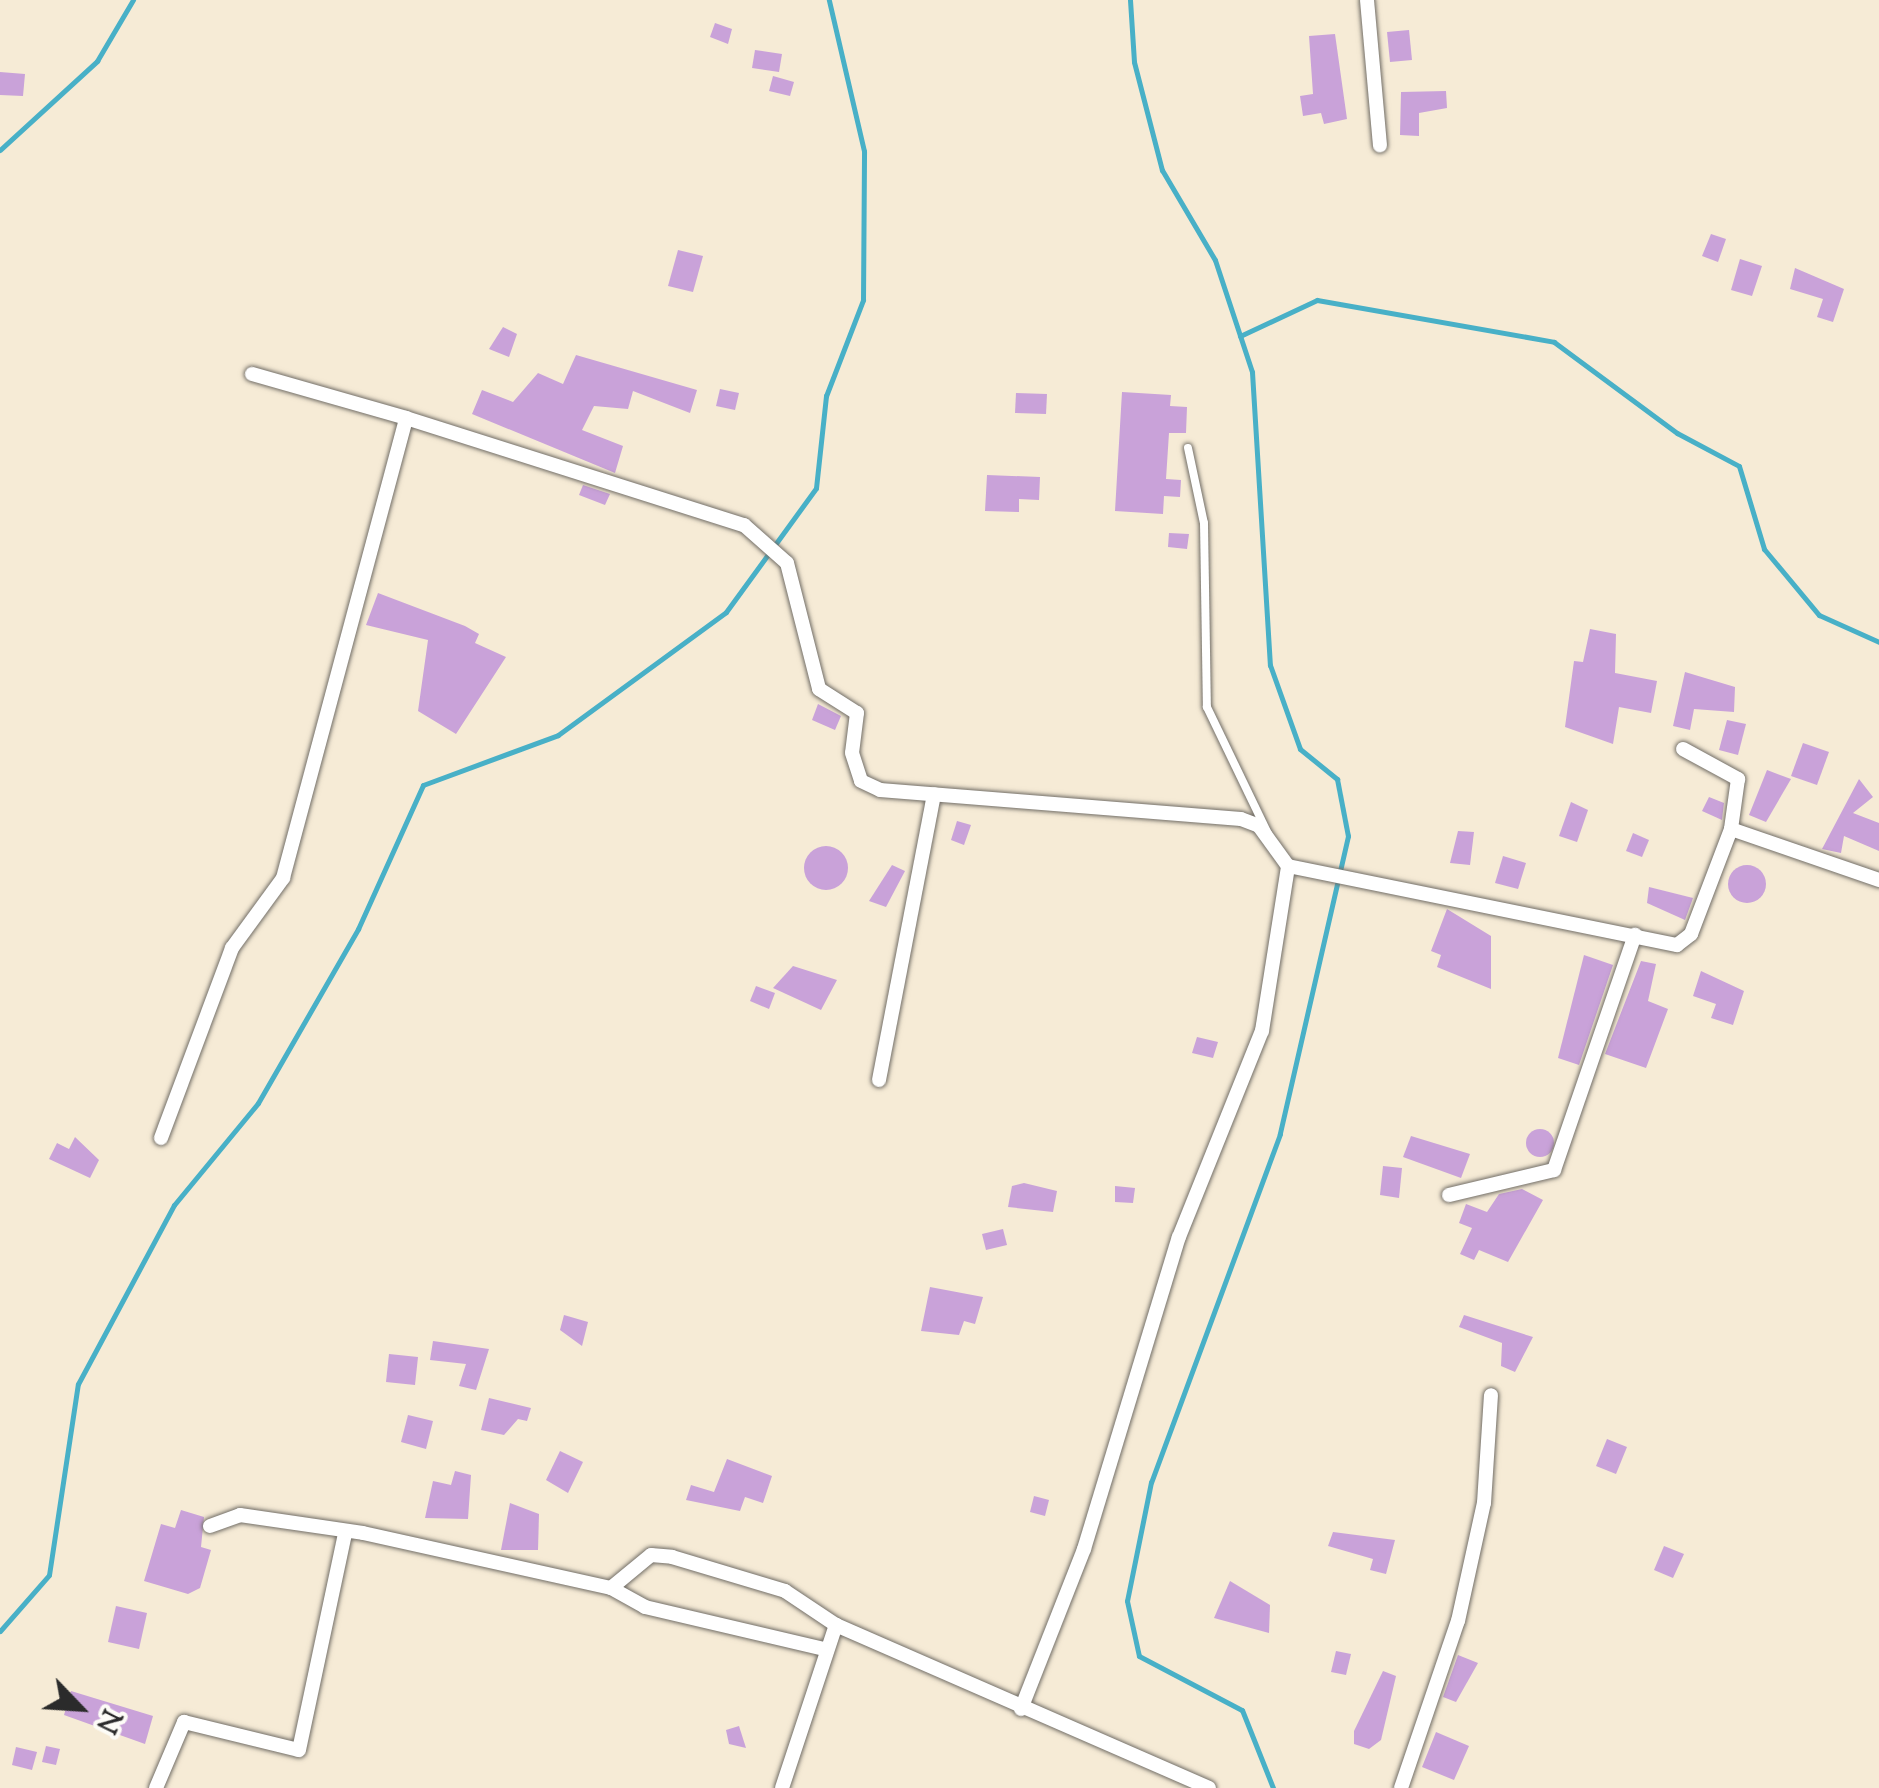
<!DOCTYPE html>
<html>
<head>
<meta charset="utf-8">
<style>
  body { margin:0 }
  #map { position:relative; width:1879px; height:1788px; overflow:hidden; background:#f6ebd6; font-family:"Sorts Mill Goudy",serif }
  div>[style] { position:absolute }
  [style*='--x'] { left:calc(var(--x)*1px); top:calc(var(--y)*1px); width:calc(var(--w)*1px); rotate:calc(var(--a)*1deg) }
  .stream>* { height:5px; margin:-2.5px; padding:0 2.5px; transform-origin:2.5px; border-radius:2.5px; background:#48b0c7 }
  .building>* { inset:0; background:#c9a2d9 }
  .round { border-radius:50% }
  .roads { filter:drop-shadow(0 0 2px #726e67) drop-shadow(0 0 2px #726e67) }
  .lane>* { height:8px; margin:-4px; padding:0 4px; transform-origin:4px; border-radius:4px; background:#fff }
  .street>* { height:14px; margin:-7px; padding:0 7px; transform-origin:7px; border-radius:7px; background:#fff }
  span { translate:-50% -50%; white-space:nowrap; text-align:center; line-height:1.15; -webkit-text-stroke:8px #fdfcf7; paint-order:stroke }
  .north { position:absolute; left:30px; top:1658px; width:100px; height:100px; -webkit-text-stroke:8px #fdfcf7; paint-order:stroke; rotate:115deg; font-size:28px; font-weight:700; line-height:40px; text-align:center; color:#2b2b2b }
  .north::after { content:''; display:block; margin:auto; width:35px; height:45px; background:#2b2b2b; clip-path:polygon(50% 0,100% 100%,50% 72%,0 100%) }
</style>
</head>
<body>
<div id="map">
  <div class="stream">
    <i style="--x:1130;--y:0;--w:62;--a:86.3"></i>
    <i style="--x:1134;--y:62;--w:112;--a:75.5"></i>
    <i style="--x:1162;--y:170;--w:104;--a:59.5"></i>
    <i style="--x:1215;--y:260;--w:118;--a:71.7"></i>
    <i style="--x:1252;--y:372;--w:294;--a:86.5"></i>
    <i style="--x:1270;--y:665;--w:89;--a:70.3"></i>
    <i style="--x:1300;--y:749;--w:48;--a:39"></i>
    <i style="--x:1337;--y:779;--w:58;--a:79.1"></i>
    <i style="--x:1348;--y:836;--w:306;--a:102.9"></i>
    <i style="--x:1280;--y:1134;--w:371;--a:110.3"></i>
    <i style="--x:1151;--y:1482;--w:121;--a:101.4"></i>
    <i style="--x:1127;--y:1601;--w:56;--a:77.7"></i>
    <i style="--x:1139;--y:1656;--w:116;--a:27.7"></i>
    <i style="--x:1242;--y:1710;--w:84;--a:68.3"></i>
    <i style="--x:0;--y:150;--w:132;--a:-42.5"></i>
    <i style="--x:97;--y:61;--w:71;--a:-59.5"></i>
    <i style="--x:1240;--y:336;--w:85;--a:-25.1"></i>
    <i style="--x:1317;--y:300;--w:241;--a:10"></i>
    <i style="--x:1554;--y:342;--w:153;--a:36.5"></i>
    <i style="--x:1677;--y:433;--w:70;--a:28"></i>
    <i style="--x:1739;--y:466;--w:87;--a:73.2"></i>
    <i style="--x:1764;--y:549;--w:86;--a:50.2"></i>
    <i style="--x:1819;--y:615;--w:66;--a:24.2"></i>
    <i style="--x:0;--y:1631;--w:74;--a:-48.8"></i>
    <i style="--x:49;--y:1575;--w:193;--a:-81.4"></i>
    <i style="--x:78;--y:1384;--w:203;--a:-61.8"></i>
    <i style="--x:174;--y:1205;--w:132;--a:-50.5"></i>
    <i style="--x:258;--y:1103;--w:201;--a:-60.1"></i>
    <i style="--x:358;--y:929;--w:158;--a:-65.7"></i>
    <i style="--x:423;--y:785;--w:144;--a:-20.3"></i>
    <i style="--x:558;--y:735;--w:208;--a:-36.2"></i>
    <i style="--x:726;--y:612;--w:153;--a:-54"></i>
    <i style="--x:816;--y:488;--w:93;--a:-83.8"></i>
    <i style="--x:826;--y:396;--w:103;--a:-68.9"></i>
    <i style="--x:863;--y:300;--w:149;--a:-89.6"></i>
    <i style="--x:864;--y:151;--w:155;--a:-103.1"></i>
  </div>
  <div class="building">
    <i style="clip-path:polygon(715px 23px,732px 29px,728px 44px,710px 37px)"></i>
    <i style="clip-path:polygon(1409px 30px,1412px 60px,1390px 62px,1387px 32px)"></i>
    <i style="clip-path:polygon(1335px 34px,1347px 119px,1324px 124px,1321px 113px,1303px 116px,1300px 96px,1313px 94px,1309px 36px)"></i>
    <i style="clip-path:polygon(755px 50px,782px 54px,779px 72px,752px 68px)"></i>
    <i style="clip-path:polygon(0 72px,25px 74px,23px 96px,0 95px)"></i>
    <i style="clip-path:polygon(773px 76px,794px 82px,790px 96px,769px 91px)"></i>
    <i style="clip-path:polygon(1446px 91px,1447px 108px,1419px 113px,1419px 136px,1400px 135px,1401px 92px)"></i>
    <i style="clip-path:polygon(1711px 234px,1726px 239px,1718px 262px,1702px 256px)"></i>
    <i style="clip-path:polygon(678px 250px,703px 256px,693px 292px,668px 286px)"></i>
    <i style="clip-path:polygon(1740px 259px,1762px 266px,1752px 296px,1731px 290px)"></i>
    <i style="clip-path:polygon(1795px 268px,1844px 289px,1833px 322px,1817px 317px,1823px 299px,1790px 289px)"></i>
    <i style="clip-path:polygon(503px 327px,517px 334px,509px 357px,489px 349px)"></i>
    <i style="clip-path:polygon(576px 355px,697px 390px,690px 413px,633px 391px,628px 409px,594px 406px,582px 430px,623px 446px,615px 473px,472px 414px,482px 390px,513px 402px,538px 373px,563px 384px)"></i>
    <i style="clip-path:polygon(720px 389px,739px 393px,735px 410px,716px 406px)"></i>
    <i style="clip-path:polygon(1122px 392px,1171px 395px,1170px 406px,1187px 407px,1186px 433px,1169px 433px,1166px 479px,1181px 480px,1180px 497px,1164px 496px,1163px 514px,1115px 511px)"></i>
    <i style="clip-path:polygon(1016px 393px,1047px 394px,1046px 414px,1015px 413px)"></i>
    <i style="clip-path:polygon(987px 475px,1040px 477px,1039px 500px,1019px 499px,1019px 512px,985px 511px)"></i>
    <i style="clip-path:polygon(583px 485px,610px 494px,605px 505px,579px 495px)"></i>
    <i style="clip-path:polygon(1169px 533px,1189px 534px,1187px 549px,1168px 547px)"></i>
    <i style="clip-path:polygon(378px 593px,465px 626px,479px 634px,475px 643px,506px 657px,456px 734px,418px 711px,428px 640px,366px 625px)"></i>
    <i style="clip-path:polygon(1590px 629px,1616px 634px,1615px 673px,1657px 681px,1651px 713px,1619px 707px,1613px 744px,1565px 727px,1574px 661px,1583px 662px)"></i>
    <i style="clip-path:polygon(1685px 672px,1735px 687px,1734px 712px,1694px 709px,1690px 730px,1673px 726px)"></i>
    <i style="clip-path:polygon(818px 704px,841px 716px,835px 730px,812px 720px)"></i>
    <i style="clip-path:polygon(1727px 720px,1746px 724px,1738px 755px,1719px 750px)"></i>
    <i style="clip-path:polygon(1803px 743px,1829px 752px,1817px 785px,1791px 776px)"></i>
    <i style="clip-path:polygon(1767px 770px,1791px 779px,1766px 822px,1749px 815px)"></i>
    <i style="clip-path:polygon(1859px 779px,1873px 797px,1853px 813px,1879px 823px,1879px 851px,1844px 836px,1841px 853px,1822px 849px)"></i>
    <i style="clip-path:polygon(1709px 797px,1724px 803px,1722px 820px,1702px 811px)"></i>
    <i style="clip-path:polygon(1571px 802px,1588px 810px,1577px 842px,1559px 836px)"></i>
    <i style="clip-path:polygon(957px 821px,971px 825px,964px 845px,951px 840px)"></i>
    <i style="clip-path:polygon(1458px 831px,1474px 832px,1470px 865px,1450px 863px)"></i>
    <i style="clip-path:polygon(1633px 833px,1649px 840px,1642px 857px,1626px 851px)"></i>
    <i class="round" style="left:804px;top:846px;width:44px;height:44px"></i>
    <i style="clip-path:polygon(1503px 856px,1526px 863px,1518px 889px,1495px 883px)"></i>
    <i style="clip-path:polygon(892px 865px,905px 871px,886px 907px,869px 901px)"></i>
    <i class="round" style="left:1728px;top:865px;width:38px;height:38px"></i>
    <i style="clip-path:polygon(1649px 887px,1693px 898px,1685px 920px,1647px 903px)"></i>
    <i style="clip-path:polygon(1447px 909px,1491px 936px,1491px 989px,1437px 967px,1441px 955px,1431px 951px)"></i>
    <i style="clip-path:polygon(1584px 955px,1613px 965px,1579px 1065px,1558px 1058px)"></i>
    <i style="clip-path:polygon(1641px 961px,1656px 964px,1648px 1001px,1668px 1009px,1646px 1068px,1605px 1054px)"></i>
    <i style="clip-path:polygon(793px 966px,837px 980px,821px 1010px,773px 988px)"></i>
    <i style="clip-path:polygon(1701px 971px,1744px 991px,1733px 1025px,1711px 1018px,1716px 1004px,1693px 996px)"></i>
    <i style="clip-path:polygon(756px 986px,775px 993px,769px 1009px,750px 1001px)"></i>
    <i style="clip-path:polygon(1197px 1037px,1218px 1042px,1213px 1058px,1192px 1053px)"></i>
    <i class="round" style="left:1526px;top:1129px;width:28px;height:28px"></i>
    <i style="clip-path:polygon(1411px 1136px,1470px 1154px,1461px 1178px,1403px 1157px)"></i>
    <i style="clip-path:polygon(75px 1137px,99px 1160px,90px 1178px,49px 1159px,57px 1143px,69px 1149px)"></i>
    <i style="clip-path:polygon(1383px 1166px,1402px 1168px,1399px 1198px,1380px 1195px)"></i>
    <i style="clip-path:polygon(1024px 1183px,1057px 1191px,1053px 1212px,1008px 1207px,1012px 1186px)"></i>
    <i style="clip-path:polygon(1115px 1186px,1135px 1188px,1133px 1203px,1115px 1202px)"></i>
    <i style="clip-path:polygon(1522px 1189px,1543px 1200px,1508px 1262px,1479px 1250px,1474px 1260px,1460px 1254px,1472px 1228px,1459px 1223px,1466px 1204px,1487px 1212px,1499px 1194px)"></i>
    <i style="clip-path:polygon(1003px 1229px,1007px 1245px,986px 1250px,982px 1234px)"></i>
    <i style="clip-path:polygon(930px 1287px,983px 1297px,975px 1324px,964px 1321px,959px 1335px,921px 1331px)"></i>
    <i style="clip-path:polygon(564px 1315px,588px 1322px,582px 1346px,560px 1330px)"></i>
    <i style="clip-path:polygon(1464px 1315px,1533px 1337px,1515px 1372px,1501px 1366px,1502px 1343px,1459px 1327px)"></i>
    <i style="clip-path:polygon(433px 1341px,489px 1349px,476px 1390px,459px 1386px,466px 1364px,430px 1360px)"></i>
    <i style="clip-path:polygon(389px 1354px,418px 1357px,415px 1385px,386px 1382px)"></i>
    <i style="clip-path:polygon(489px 1398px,531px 1408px,527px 1421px,518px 1419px,504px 1435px,481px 1430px)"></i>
    <i style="clip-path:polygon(408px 1415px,433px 1421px,426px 1449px,401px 1442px)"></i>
    <i style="clip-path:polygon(1607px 1439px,1627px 1447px,1616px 1474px,1596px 1466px)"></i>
    <i style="clip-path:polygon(560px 1451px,583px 1462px,568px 1493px,546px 1480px)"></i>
    <i style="clip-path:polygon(727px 1459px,772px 1476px,763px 1503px,745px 1497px,740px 1511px,686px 1500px,691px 1485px,714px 1492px)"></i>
    <i style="clip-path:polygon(455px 1471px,471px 1475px,468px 1519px,425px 1518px,433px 1481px,451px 1485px)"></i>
    <i style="clip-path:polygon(1034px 1496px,1049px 1500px,1045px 1516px,1030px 1512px)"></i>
    <i style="clip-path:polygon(510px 1503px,539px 1514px,538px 1550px,501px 1550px)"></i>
    <i style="clip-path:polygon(181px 1510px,204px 1517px,201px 1547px,211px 1550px,200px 1588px,188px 1594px,144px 1581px,161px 1524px,175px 1528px)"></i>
    <i style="clip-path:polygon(1333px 1532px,1395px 1540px,1386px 1574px,1370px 1570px,1373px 1559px,1328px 1546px)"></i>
    <i style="clip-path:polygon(1664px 1546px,1684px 1554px,1673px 1578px,1654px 1570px)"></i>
    <i style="clip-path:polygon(1230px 1581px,1270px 1605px,1269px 1633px,1214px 1618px)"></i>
    <i style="clip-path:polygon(116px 1606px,147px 1613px,139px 1649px,108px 1642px)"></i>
    <i style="clip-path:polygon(1336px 1651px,1351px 1654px,1346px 1675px,1331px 1672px)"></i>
    <i style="clip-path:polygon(1458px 1655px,1478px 1663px,1456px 1702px,1443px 1697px)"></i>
    <i style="clip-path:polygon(1383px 1671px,1396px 1676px,1381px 1740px,1369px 1749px,1354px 1744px,1354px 1731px)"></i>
    <i style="clip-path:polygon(71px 1691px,153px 1716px,145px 1744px,64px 1715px)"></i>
    <i style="clip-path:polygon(739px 1726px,746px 1748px,729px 1744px,726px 1730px)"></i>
    <i style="clip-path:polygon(1436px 1732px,1469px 1746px,1454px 1780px,1422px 1767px)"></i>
    <i style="clip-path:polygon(46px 1746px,60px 1749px,56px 1765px,42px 1762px)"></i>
    <i style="clip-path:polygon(16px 1747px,37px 1752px,32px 1770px,12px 1765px)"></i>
  </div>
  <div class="roads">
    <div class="lane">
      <i style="--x:1188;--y:448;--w:77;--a:78"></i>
      <i style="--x:1204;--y:523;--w:184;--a:89.1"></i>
      <i style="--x:1207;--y:707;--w:150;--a:64.3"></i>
    </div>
    <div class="street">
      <i style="--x:1367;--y:0;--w:146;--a:84.9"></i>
      <i style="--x:252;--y:374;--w:160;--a:15.9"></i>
      <i style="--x:1683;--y:749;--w:63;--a:28.6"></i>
      <i style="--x:1738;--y:779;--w:50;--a:98"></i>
      <i style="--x:879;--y:1080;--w:291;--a:-79.1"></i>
      <i style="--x:161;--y:1138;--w:203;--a:-69.5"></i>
      <i style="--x:232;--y:948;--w:87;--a:-53.9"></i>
      <i style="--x:283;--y:878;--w:476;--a:-75"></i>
      <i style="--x:406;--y:418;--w:355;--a:17.6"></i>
      <i style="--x:744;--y:525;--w:57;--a:41.5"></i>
      <i style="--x:787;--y:563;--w:130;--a:75.7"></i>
      <i style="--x:819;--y:689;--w:45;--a:32.3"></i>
      <i style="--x:857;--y:713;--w:40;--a:97.1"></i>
      <i style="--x:852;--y:753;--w:29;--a:72"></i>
      <i style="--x:861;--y:781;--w:21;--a:25"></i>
      <i style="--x:880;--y:790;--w:362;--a:4.6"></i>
      <i style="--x:1241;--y:819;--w:19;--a:21"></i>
      <i style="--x:1259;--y:826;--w:49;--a:54.1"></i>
      <i style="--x:1288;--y:866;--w:397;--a:11.5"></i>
      <i style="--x:1677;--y:945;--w:18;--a:-38"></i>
      <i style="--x:1691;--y:934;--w:112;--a:-69.1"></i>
      <i style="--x:1731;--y:829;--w:157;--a:19"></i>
      <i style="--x:1449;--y:1195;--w:108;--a:-13.4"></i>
      <i style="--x:1554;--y:1170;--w:249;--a:-71"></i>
      <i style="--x:210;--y:1526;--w:32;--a:-20"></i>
      <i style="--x:240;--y:1515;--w:124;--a:8.3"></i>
      <i style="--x:363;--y:1533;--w:254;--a:12.5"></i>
      <i style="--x:611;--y:1588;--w:52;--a:-39.5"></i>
      <i style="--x:651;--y:1555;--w:21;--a:5"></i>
      <i style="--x:672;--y:1557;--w:118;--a:16.7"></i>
      <i style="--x:785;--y:1591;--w:61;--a:33.7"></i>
      <i style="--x:611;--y:1588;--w:39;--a:29"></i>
      <i style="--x:645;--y:1607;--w:184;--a:13.2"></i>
      <i style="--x:1021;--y:1709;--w:172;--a:-68.5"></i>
      <i style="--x:1084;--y:1549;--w:326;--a:-73.1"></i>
      <i style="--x:1179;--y:1237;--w:222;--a:-68.1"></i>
      <i style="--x:1262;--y:1031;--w:167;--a:-81"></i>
      <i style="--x:156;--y:1788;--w:72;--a:-67"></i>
      <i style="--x:184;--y:1722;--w:118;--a:13.7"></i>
      <i style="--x:299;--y:1750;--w:222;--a:-78"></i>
      <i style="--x:782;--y:1788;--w:172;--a:-71.7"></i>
      <i style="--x:836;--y:1625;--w:407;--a:23.6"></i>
      <i style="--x:1401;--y:1788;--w:176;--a:-71.2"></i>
      <i style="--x:1458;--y:1621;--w:121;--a:-77.6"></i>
      <i style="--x:1484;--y:1503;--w:108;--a:-86.3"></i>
    </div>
  </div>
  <div class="north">N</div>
</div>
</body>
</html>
